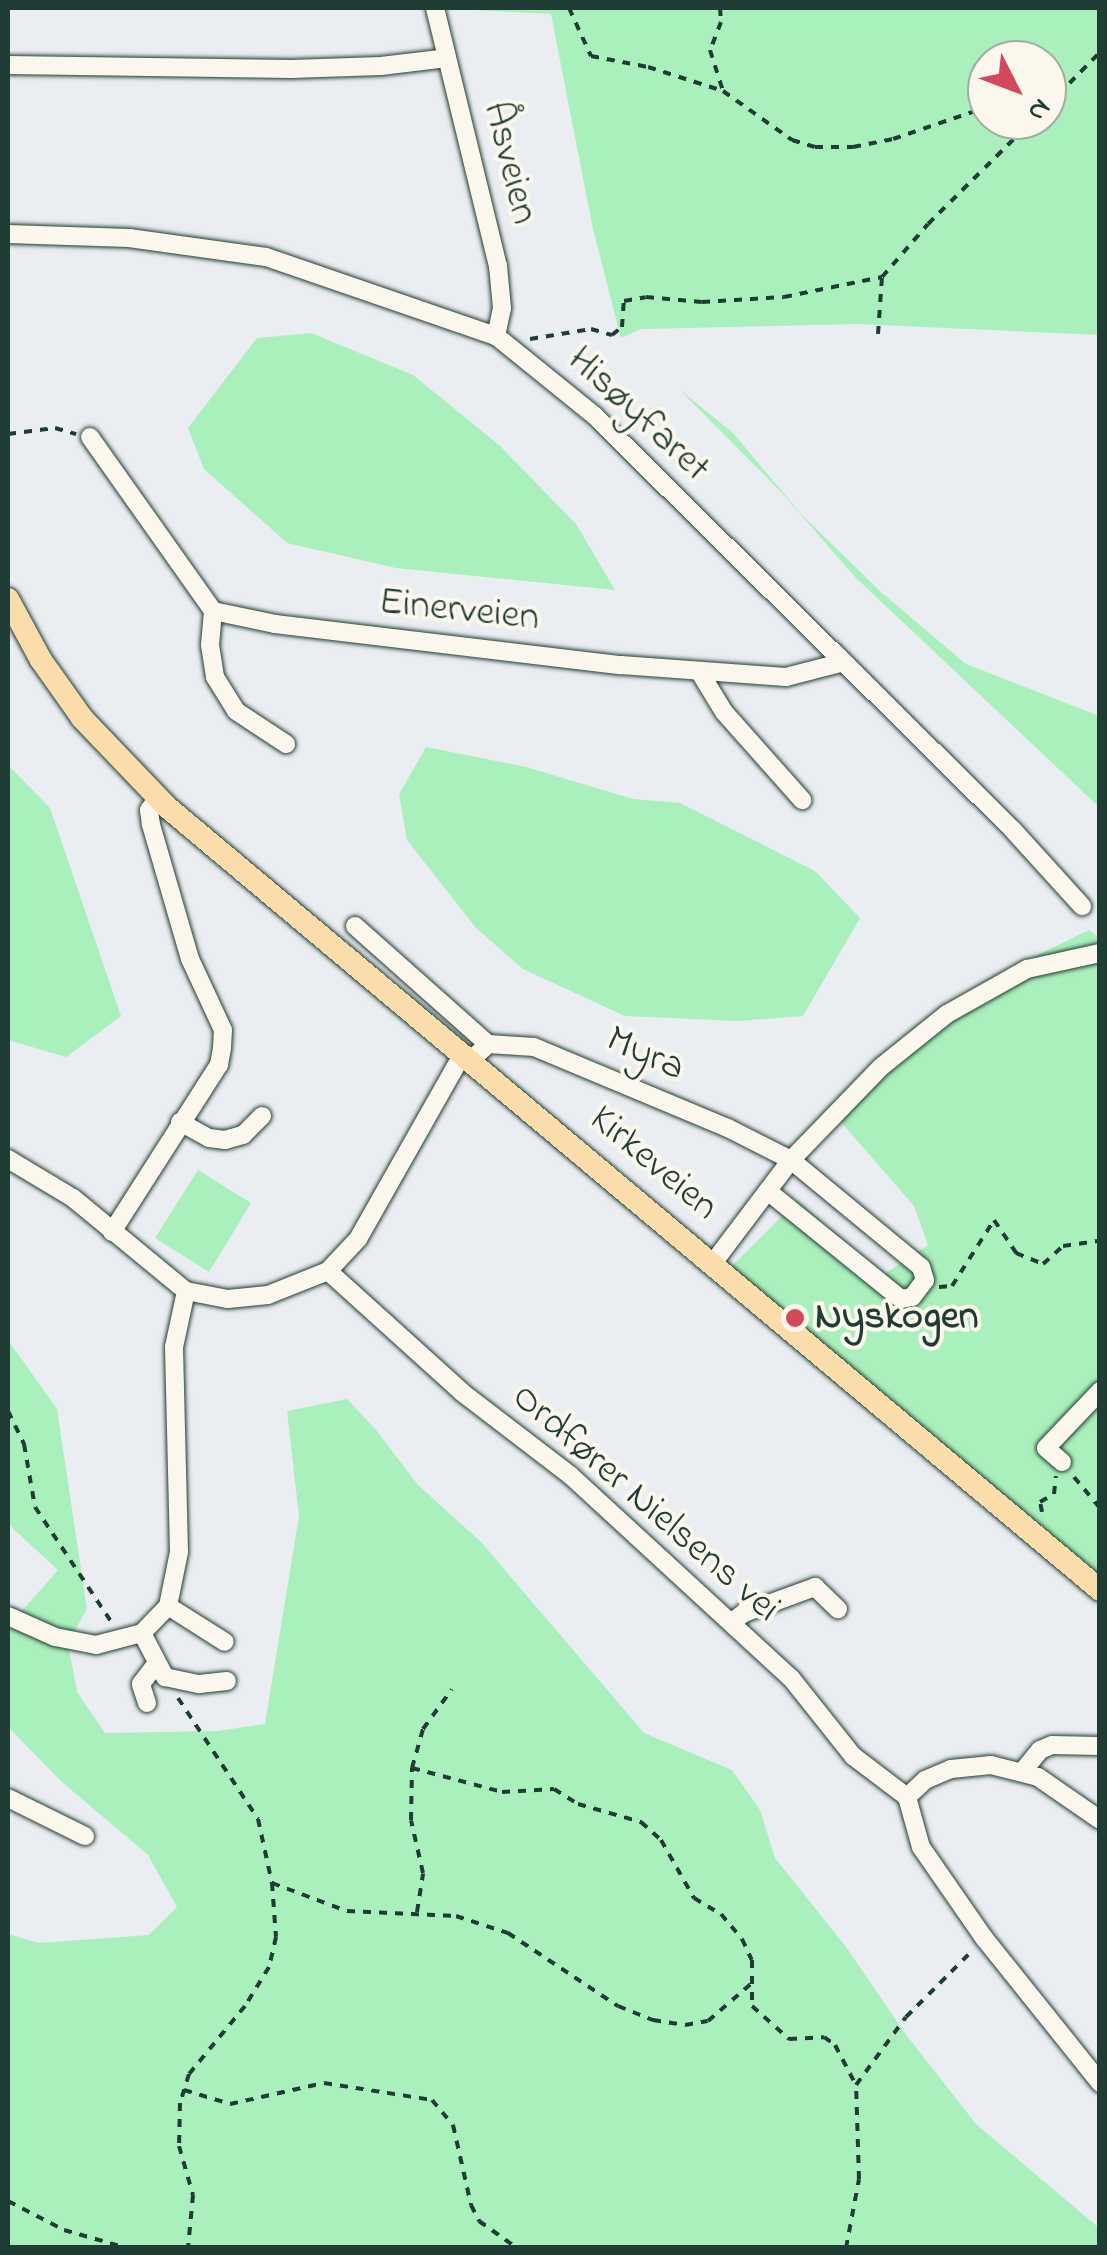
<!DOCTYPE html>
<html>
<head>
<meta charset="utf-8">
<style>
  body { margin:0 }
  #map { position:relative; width:1107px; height:2255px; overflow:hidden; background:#eaedf1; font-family:"Indie Flower",sans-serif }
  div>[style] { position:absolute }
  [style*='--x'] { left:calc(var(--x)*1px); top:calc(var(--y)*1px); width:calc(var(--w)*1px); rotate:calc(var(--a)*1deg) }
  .green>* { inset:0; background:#aaf0bc }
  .path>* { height:4px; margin-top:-2px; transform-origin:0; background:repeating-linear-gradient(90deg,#1f3d34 0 8px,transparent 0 16px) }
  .roads { filter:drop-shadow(0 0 2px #1f3d34) drop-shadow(0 0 2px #1f3d34) }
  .minor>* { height:18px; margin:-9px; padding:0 9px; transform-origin:9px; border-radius:9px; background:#fbf7ec }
  .major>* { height:22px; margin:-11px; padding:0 11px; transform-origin:11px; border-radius:11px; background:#faddab }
  .dots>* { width:28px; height:28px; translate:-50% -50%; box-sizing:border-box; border:5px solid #fbf7ec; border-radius:50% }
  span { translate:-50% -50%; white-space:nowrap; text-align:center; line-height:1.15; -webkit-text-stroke:8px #fbf7ec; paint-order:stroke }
  .street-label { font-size:40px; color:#1f3d34 }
  .poi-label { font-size:40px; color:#1f3d34; font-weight:700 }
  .left { translate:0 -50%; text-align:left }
  .frame { position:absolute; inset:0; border:10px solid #1f3d34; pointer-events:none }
  .north { position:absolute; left:967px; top:40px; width:100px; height:100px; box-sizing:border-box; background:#fbf7ec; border:2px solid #a3ada2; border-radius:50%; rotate:132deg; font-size:28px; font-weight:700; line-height:40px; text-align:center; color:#1f3d34 }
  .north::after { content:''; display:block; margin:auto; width:35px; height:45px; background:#d1495b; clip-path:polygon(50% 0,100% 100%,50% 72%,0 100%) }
</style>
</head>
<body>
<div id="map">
  <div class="green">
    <i style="clip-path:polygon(evenodd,435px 8px,1099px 8px,1099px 335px,857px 324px,641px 329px,621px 338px,593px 229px,551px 14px,435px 8px,987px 60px,1047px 60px,1047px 120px,987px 120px,987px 60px)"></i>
    <i style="clip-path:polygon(311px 333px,413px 375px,499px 445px,576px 524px,615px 590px,396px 568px,287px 543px,204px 469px,188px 428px,257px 338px)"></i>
    <i style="clip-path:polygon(680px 390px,733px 433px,801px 514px,882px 593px,966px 664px,1099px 716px,1099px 807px,855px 577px,782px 493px)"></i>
    <i style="clip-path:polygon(426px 747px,526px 767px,633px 799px,680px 803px,815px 871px,860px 918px,803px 1016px,738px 1021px,625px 1016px,523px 969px,476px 928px,407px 840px,399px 794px)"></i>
    <i style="clip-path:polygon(8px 765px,50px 808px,121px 1016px,66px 1057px,8px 1040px)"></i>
    <i style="clip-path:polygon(1089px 930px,1099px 938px,1099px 1583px,728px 1270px,798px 1200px,880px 1277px,928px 1245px,914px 1206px,841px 1122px,897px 1042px,988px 979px)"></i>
    <i style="clip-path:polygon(198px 1170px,251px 1203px,209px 1272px,155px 1238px)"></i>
    <i style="clip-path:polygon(8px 1340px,57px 1409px,87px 1609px,68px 1643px,77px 1692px,105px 1733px,217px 1731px,265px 1724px,299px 1516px,287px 1411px,347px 1399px,376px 1430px,418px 1485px,481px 1542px,644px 1733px,732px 1770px,760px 1810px,775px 1858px,846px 1947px,907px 2036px,976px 2124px,1099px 2228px,1099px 2247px,8px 2247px,8px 1934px,39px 1943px,149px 1935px,177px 1907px,148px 1855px,62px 1782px,8px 1727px,8px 1611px,21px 1612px,58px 1570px,8px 1524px)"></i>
  </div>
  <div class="path">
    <i style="--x:569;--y:8;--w:53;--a:65.4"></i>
    <i style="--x:591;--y:56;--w:58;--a:10.9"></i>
    <i style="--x:648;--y:67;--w:79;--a:17.7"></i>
    <i style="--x:720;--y:8;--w:14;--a:86"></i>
    <i style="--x:721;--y:22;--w:30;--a:111"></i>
    <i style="--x:710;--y:50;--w:43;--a:72.4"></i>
    <i style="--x:723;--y:91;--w:85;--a:35.4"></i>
    <i style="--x:792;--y:140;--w:24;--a:17"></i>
    <i style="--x:815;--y:147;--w:38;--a:0"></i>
    <i style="--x:853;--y:147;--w:41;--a:-11.3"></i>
    <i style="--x:893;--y:139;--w:99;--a:-18.8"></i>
    <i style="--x:1047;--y:106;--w:76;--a:-45.5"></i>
    <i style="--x:878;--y:334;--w:57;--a:-86"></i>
    <i style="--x:882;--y:277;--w:70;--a:-49"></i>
    <i style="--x:928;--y:224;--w:148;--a:-44.7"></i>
    <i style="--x:530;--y:339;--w:62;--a:-9.3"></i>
    <i style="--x:591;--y:329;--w:22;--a:16"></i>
    <i style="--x:612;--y:335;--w:13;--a:-39"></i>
    <i style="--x:622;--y:327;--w:26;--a:-86"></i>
    <i style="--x:624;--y:301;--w:22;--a:-10"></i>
    <i style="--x:646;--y:297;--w:56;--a:5.1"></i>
    <i style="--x:702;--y:302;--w:82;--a:-3.5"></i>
    <i style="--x:784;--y:297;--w:100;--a:-11.5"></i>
    <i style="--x:8;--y:434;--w:47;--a:-7.3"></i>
    <i style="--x:55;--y:428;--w:22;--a:16"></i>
    <i style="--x:939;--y:1287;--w:13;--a:-4"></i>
    <i style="--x:952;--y:1286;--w:78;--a:-57.5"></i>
    <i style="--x:994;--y:1220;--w:40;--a:56"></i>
    <i style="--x:1016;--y:1253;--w:29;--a:22"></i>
    <i style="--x:1043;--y:1264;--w:27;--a:-42"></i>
    <i style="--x:1063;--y:1246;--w:37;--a:-8"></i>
    <i style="--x:8;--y:1411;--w:37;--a:64"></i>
    <i style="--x:24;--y:1444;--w:64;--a:80.1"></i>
    <i style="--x:35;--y:1507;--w:139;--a:56.4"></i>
    <i style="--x:1074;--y:1477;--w:40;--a:50"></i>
    <i style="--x:1042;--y:1512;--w:10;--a:-101"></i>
    <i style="--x:1040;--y:1502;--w:16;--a:-30"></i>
    <i style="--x:1054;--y:1494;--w:18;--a:-84"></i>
    <i style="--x:178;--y:1698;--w:145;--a:56.5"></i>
    <i style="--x:258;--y:1819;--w:66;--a:77.7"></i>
    <i style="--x:272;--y:1883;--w:54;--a:85.8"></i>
    <i style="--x:276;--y:1937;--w:31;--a:103"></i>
    <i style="--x:269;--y:1967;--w:46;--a:121.6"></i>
    <i style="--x:245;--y:2006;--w:88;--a:129.5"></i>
    <i style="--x:189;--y:2074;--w:30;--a:107"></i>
    <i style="--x:180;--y:2103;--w:43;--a:91.3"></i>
    <i style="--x:179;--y:2146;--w:51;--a:74.1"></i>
    <i style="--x:193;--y:2195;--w:53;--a:95.4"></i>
    <i style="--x:412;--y:1768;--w:93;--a:14.9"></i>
    <i style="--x:502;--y:1792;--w:52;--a:-3.3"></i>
    <i style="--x:554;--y:1789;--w:28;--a:32"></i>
    <i style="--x:578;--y:1804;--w:66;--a:15.9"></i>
    <i style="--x:641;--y:1822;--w:27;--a:42"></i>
    <i style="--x:661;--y:1840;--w:67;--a:60.4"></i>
    <i style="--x:694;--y:1898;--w:31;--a:31"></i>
    <i style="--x:721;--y:1914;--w:33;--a:50"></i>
    <i style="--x:742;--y:1939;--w:23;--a:65"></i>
    <i style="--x:752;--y:1960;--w:46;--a:90"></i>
    <i style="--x:752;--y:2006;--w:50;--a:41.7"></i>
    <i style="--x:789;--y:2039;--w:35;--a:-3"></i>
    <i style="--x:824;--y:2037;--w:14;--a:36"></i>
    <i style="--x:835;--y:2045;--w:45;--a:62.3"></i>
    <i style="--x:272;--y:1883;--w:80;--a:20.5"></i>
    <i style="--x:347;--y:1911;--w:109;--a:2.6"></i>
    <i style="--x:456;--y:1916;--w:55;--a:18.1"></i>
    <i style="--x:508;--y:1933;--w:132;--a:33.6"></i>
    <i style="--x:618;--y:2006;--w:38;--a:22"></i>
    <i style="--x:653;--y:2020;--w:32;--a:9"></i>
    <i style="--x:685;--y:2025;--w:23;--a:-10"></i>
    <i style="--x:708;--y:2021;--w:60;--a:-40.9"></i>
    <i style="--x:417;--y:1912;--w:39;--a:-81"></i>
    <i style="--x:423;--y:1873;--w:54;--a:-102.8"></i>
    <i style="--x:411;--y:1820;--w:52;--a:-88.9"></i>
    <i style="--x:412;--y:1768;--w:41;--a:-74.2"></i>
    <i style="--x:423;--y:1729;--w:49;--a:-54.1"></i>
    <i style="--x:184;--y:2090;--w:48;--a:16.9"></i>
    <i style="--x:230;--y:2104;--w:96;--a:-12.6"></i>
    <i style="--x:324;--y:2083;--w:109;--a:8.9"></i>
    <i style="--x:432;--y:2100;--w:33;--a:50"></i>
    <i style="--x:453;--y:2125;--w:82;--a:77.3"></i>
    <i style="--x:471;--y:2205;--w:18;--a:63"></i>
    <i style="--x:479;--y:2221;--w:47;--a:35.4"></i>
    <i style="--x:8;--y:2201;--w:63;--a:27.4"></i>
    <i style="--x:64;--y:2230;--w:66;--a:15.9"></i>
    <i style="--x:846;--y:2248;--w:70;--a:-79.3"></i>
    <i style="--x:859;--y:2179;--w:94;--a:-91.8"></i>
    <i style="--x:856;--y:2085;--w:84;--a:-53.7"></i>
    <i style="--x:906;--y:2017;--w:92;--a:-45"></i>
  </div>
  <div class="roads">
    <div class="minor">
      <i style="--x:435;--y:8;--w:266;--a:76.3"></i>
      <i style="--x:498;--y:266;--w:42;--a:84.6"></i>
      <i style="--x:502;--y:308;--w:29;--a:102"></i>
      <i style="--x:8;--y:65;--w:283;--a:0.8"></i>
      <i style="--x:291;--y:69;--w:90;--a:-1.9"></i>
      <i style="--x:381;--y:66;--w:66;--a:-6.9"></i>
      <i style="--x:8;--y:234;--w:121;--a:1.9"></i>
      <i style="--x:129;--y:238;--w:138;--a:7.9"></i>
      <i style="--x:266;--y:257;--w:243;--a:19"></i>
      <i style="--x:496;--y:336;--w:127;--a:38.9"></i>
      <i style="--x:595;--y:416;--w:588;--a:44.72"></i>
      <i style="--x:1013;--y:830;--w:103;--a:47.8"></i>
      <i style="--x:90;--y:437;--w:213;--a:54.7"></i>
      <i style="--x:213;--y:611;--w:63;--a:11.8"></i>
      <i style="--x:275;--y:624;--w:348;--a:6.8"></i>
      <i style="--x:621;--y:665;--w:165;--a:4.2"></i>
      <i style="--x:786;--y:677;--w:56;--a:-14.5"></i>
      <i style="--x:213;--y:611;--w:34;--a:95"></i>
      <i style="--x:210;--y:645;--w:32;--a:81"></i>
      <i style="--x:215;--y:677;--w:40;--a:58"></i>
      <i style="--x:236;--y:711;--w:60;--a:33.4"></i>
      <i style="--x:699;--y:671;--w:48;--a:58.6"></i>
      <i style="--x:724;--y:712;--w:118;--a:48.4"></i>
      <i style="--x:355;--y:926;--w:178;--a:41.6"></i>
      <i style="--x:470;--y:1061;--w:25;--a:-43"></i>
      <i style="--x:488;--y:1044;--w:46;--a:3.7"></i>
      <i style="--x:534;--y:1047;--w:210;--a:22.7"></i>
      <i style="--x:728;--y:1128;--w:71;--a:26.9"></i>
      <i style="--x:791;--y:1160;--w:168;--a:39.5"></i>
      <i style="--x:921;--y:1267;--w:14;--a:73"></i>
      <i style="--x:925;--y:1280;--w:21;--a:127"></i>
      <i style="--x:912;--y:1297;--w:11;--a:170"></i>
      <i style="--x:901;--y:1299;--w:170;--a:-141"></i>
      <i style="--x:180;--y:1122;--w:33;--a:29"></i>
      <i style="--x:209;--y:1138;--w:16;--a:7"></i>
      <i style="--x:225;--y:1140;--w:19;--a:-16"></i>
      <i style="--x:243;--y:1135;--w:27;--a:-45"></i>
      <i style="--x:8;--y:1159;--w:76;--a:31"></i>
      <i style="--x:73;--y:1198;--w:146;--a:39.5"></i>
      <i style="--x:186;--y:1291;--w:43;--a:10.8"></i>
      <i style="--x:228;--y:1299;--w:40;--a:-5.7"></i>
      <i style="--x:268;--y:1295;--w:65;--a:-21.8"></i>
      <i style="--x:328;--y:1271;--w:44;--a:-46.8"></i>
      <i style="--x:358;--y:1239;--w:211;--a:-60.5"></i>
      <i style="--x:112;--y:1232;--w:198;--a:-57.4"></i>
      <i style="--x:219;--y:1065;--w:17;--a:-80"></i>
      <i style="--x:222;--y:1048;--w:18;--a:-87"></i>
      <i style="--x:223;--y:1030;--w:78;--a:-114.9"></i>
      <i style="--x:190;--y:959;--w:140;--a:-106.2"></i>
      <i style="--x:151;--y:825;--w:15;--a:-98"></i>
      <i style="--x:149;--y:810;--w:15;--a:-53"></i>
      <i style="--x:713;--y:1263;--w:129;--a:-52.9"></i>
      <i style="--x:791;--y:1160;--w:129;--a:-45.9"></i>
      <i style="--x:881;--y:1067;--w:85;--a:-38.8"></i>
      <i style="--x:947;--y:1014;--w:92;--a:-29.4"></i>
      <i style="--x:1027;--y:969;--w:75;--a:-12.4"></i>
      <i style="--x:328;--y:1271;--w:182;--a:42.1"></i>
      <i style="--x:463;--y:1393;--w:135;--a:37.5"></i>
      <i style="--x:570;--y:1475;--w:300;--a:42.6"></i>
      <i style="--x:791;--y:1678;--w:100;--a:51.5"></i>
      <i style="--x:853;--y:1756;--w:68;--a:37.2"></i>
      <i style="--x:907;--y:1797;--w:52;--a:74.4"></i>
      <i style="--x:921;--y:1847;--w:111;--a:55.3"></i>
      <i style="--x:984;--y:1938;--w:186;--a:51.3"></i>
      <i style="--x:1062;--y:1462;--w:21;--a:-139"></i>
      <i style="--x:1046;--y:1448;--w:79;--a:-46.5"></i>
      <i style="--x:168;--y:1606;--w:67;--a:32.3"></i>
      <i style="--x:8;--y:1616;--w:51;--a:24.1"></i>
      <i style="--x:55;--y:1637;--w:42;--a:11"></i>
      <i style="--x:96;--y:1645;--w:48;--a:-14.6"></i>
      <i style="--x:142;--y:1633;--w:37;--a:-46"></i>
      <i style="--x:168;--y:1606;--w:55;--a:-78.5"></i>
      <i style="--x:179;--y:1552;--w:205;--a:-91.4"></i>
      <i style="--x:174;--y:1347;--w:57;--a:-77.9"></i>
      <i style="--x:732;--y:1622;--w:15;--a:-37"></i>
      <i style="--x:744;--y:1613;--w:76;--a:-20.1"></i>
      <i style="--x:815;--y:1587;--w:32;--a:44"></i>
      <i style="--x:142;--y:1633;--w:50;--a:62.4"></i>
      <i style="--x:165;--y:1677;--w:35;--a:12"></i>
      <i style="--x:199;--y:1684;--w:28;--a:-6"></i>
      <i style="--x:147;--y:1703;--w:20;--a:-108"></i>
      <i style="--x:141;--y:1684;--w:26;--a:-53"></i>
      <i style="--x:1023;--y:1771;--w:27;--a:-51"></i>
      <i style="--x:1040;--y:1750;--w:13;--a:-23"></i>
      <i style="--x:1052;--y:1745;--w:48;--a:1.2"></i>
      <i style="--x:907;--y:1797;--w:25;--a:-43"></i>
      <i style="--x:925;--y:1780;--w:28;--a:-23"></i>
      <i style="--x:951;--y:1769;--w:40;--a:-5.7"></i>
      <i style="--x:991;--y:1765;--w:49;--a:14.3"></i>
      <i style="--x:1038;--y:1777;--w:75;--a:34.7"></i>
      <i style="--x:8;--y:1798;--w:86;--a:26.3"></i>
    </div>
    <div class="major">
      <i style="--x:8;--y:599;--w:69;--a:61.6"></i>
      <i style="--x:41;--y:660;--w:71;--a:54.7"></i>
      <i style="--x:82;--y:718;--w:123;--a:46.3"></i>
      <i style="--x:167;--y:807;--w:1218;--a:40"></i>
    </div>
  </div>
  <div class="dots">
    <i style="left:795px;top:1318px;background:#d1495b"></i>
  </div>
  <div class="street-label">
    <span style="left:509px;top:163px;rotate:76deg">Åsveien</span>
    <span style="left:638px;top:415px;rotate:43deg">Hisøyfaret</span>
    <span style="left:459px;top:611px;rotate:6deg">Einerveien</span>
    <span style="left:645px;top:1055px;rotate:24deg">Myra</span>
    <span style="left:653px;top:1164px;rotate:40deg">Kirkeveien</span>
    <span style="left:645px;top:1504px;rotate:41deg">Ordfører Nielsens vei</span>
  </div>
  <div class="poi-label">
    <span class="left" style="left:815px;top:1318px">Nyskogen</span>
  </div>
  <div class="frame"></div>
  <div class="north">N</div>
</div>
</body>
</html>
